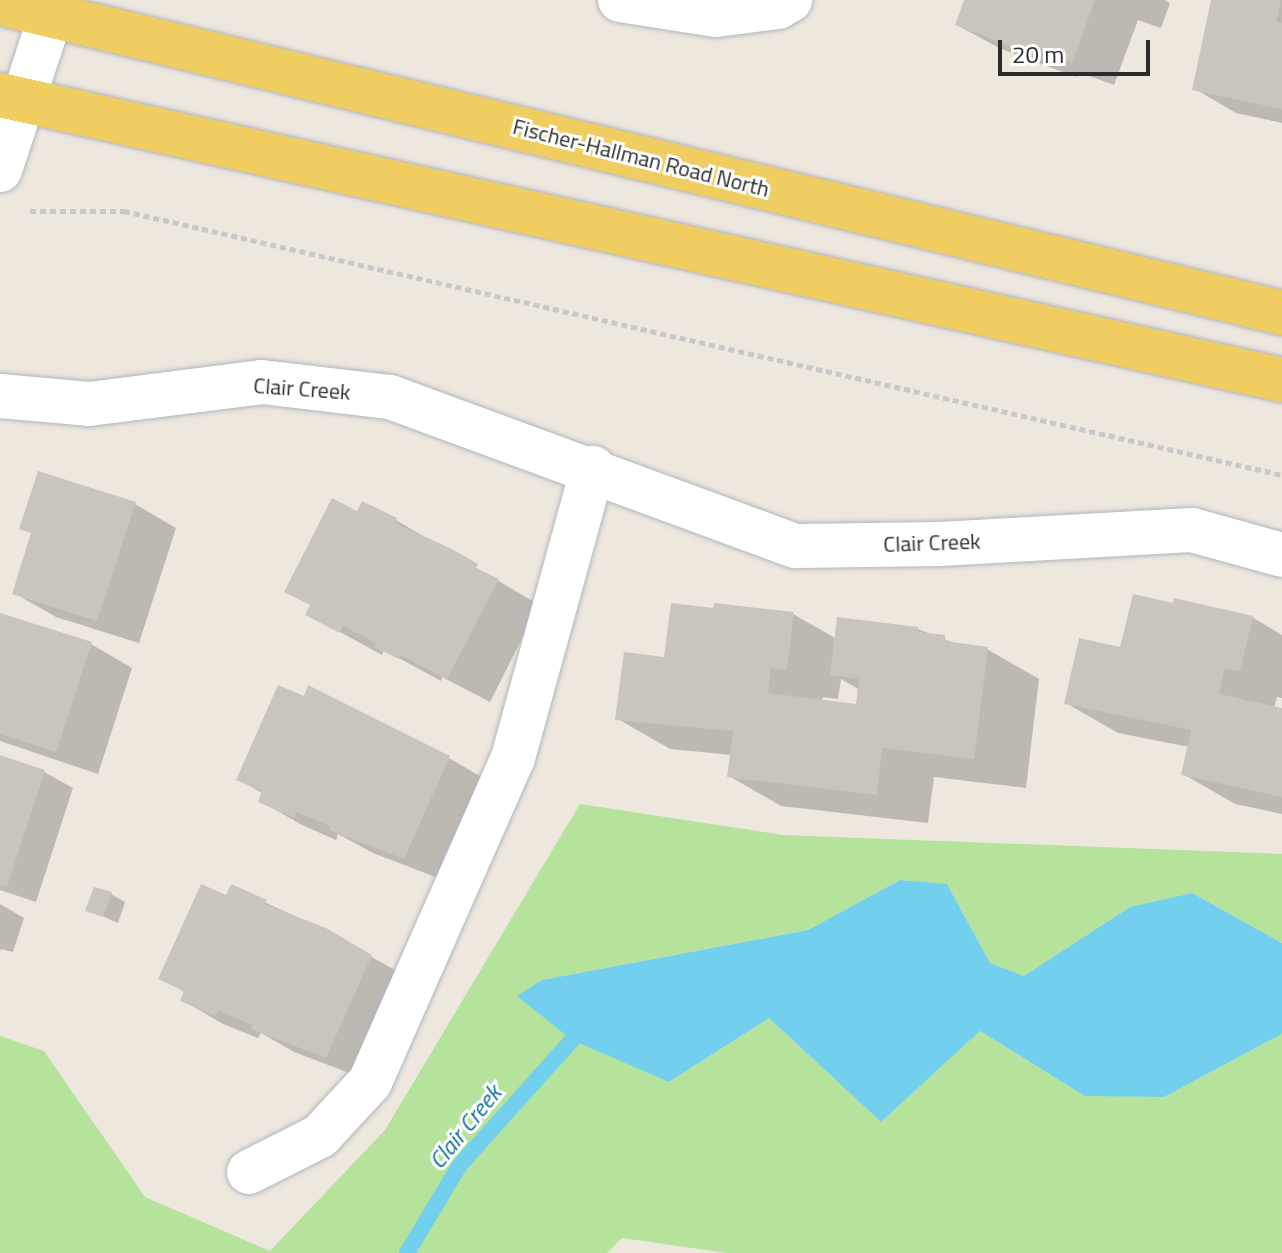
<!DOCTYPE html>
<html>
<head>
<meta charset="utf-8">
<style>
  body { margin:0 }
  #map { position:relative; width:1282px; height:1253px; overflow:hidden; background:#ede7de; font-family:"Titillium Web",sans-serif }
  div>[style] { position:absolute }
  [style*='--x'] { left:calc(var(--x)*1px); top:calc(var(--y)*1px); width:calc(var(--w)*1px); rotate:calc(var(--a)*1deg) }
  .green>* { inset:0; background:#b5e39b }
  .water>* { inset:0; background:#72cfee }
  .shadow>* { inset:0; background:#0003 }
  .stream>* { height:16px; margin:-8px; padding:0 8px; transform-origin:8px; border-radius:8px; background:#72cfee }
  .building>* { inset:0; background:#c9c5bd }
  .path>* { height:5px; margin-top:-2.5px; transform-origin:0; background:repeating-linear-gradient(90deg,#c8c8c8 0 6px,transparent 0 10px) }
  .roads { filter:drop-shadow(0 0 2px #b2b5bf) drop-shadow(0 0 2px #b2b5bf) }
  .minor>* { height:44px; margin:-22px; padding:0 22px; transform-origin:22px; border-radius:22px; background:#fff }
  .major>* { height:44px; margin:-22px; padding:0 22px; transform-origin:22px; border-radius:22px; background:#f0cd60 }
  span { translate:-50% -50%; white-space:nowrap; text-align:center; line-height:1.15; -webkit-text-stroke:6px #fff; paint-order:stroke }
  .street-label { font-size:22px; color:#2c2c2c }
  .water-label { font-size:24px; color:#0e6e9d; font-style:italic }
  .scale { position:absolute; left:998px; top:40px; width:152px; height:36px; box-sizing:border-box; border:4px solid #2c2c2c; border-top:0; padding-left:10px; font-size:24px; line-height:28px; white-space:nowrap; color:#2c2c2c; -webkit-text-stroke:6px #fff; paint-order:stroke }
</style>
</head>
<body>
<div id="map">
  <div class="green">
    <i style="clip-path:polygon(580px 804px,783px 835px,1282px 854px,1282px 943px,1192px 893px,1130px 907px,1024px 976px,990px 963px,947px 884px,900px 880px,808px 930px,542px 980px,669px 1082px,769px 1018px,881px 1122px,980px 1031px,1084px 1095px,1164px 1097px,1282px 1034px,1282px 1253px,727px 1253px,622px 1238px,607px 1253px,0 1253px,0 1036px,44px 1051px,145px 1197px,270px 1251px,385px 1130px)"></i>
  </div>
  <div class="water">
    <i style="clip-path:polygon(900px 880px,947px 884px,990px 963px,1024px 976px,1130px 907px,1192px 893px,1282px 943px,1282px 1034px,1164px 1097px,1085px 1096px,980px 1031px,881px 1122px,769px 1018px,669px 1082px,572px 1040px,517px 996px,542px 980px,808px 930px)"></i>
  </div>
  <div class="shadow">
    <i style="clip-path:polygon(967px 0,1165px 0,1170px 3px,1161px 28px,1138px 20px,1114px 85px,1079px 72px,1076px 77px,999px 48px,957px 25px)"></i>
    <i style="clip-path:polygon(1214px 0,1282px 0,1282px 123px,1236px 113px,1195px 89px)"></i>
    <i style="clip-path:polygon(135px 504px,176px 528px,139px 643px,56px 617px,14px 593px,33px 534px,22px 528px)"></i>
    <i style="clip-path:polygon(357px 514px,396px 520px,539px 605px,490px 702px,442px 677px,441px 681px,384px 650px,382px 655px,307px 614px)"></i>
    <i style="clip-path:polygon(evenodd,715px 610px,793px 614px,837px 639px,918px 629px,959px 645px,987px 649px,1039px 679px,1026px 788px,934px 777px,928px 823px,781px 806px,729px 776px,732px 755px,670px 749px,618px 719px,666px 660px,715px 610px,841px 679px,860px 690px,858px 706px,822px 702px,823px 697px,838px 699px,841px 679px)"></i>
    <i style="clip-path:polygon(0 615px,91px 644px,132px 668px,98px 774px,0 741px)"></i>
    <i style="clip-path:polygon(1252px 617px,1282px 635px,1282px 698px,1277px 697px,1274px 709px,1282px 710px,1282px 814px,1235px 804px,1183px 774px,1189px 747px,1118px 733px,1066px 703px,1121px 650px)"></i>
    <i style="clip-path:polygon(0 757px,44px 772px,73px 788px,36px 902px,0 890px)"></i>
    <i style="clip-path:polygon(449px 758px,490px 782px,446px 881px,373px 853px,338px 834px,336px 840px,302px 825px,260px 801px,263px 794px,239px 779px)"></i>
    <i style="clip-path:polygon(232px 887px,325px 930px,412px 980px,368px 1080px,294px 1052px,261px 1033px,258px 1038px,223px 1024px,182px 1000px,186px 993px,161px 978px)"></i>
    <i style="clip-path:polygon(111px 894px,125px 902px,118px 923px,88px 910px)"></i>
    <i style="clip-path:polygon(0 904px,24px 918px,13px 952px,1px 949px,0 952px)"></i>
  </div>
  <div class="stream">
    <i style="--x:407;--y:1253;--w:101;--a:-59.1"></i>
    <i style="--x:459;--y:1166;--w:169;--a:-48.1"></i>
  </div>
  <div class="building">
    <i style="clip-path:polygon(964px 0,1095px 0,1072px 63px,1037px 50px,1034px 55px,955px 25px)"></i>
    <i style="clip-path:polygon(1211px 0,1281px 0,1276px 22px,1282px 23px,1282px 109px,1192px 90px)"></i>
    <i style="clip-path:polygon(38px 471px,136px 502px,97px 621px,12px 594px,31px 533px,19px 529px)"></i>
    <i style="clip-path:polygon(332px 498px,357px 511px,362px 501px,397px 518px,395px 523px,454px 550px,478px 564px,476px 568px,499px 579px,447px 679px,400px 655px,399px 659px,374px 647px,376px 643px,343px 626px,340px 633px,305px 615px,310px 605px,284px 592px)"></i>
    <i style="clip-path:polygon(1133px 594px,1173px 603px,1174px 598px,1253px 616px,1240px 671px,1225px 668px,1219px 694px,1282px 708px,1282px 797px,1181px 775px,1191px 730px,1064px 704px,1079px 638px,1120px 647px)"></i>
    <i style="clip-path:polygon(671px 603px,713px 608px,714px 603px,794px 612px,787px 670px,771px 668px,768px 693px,856px 704px,859px 679px,830px 675px,837px 617px,918px 627px,918px 632px,945px 635px,945px 641px,988px 647px,974px 759px,882px 748px,877px 795px,727px 777px,733px 731px,615px 720px,624px 652px,664px 657px)"></i>
    <i style="clip-path:polygon(0 613px,92px 642px,56px 752px,0 734px)"></i>
    <i style="clip-path:polygon(278px 685px,304px 696px,308px 685px,450px 756px,404px 859px,329px 830px,330px 826px,296px 812px,294px 818px,258px 802px,262px 791px,236px 780px)"></i>
    <i style="clip-path:polygon(0 755px,45px 770px,7px 887px,0 885px)"></i>
    <i style="clip-path:polygon(201px 884px,226px 895px,231px 884px,267px 900px,264px 904px,326px 928px,372px 955px,326px 1058px,251px 1029px,252px 1025px,219px 1011px,216px 1016px,180px 1001px,184px 991px,158px 979px)"></i>
    <i style="clip-path:polygon(94px 887px,112px 892px,103px 917px,85px 911px)"></i>
  </div>
  <div class="path">
    <i style="--x:30;--y:211;--w:94;--a:0"></i>
    <i style="--x:124;--y:211;--w:1188;--a:12.84"></i>
  </div>
  <div class="roads">
    <div class="minor">
      <i style="--x:620;--y:0;--w:97;--a:8.9"></i>
      <i style="--x:716;--y:15;--w:63;--a:-7.4"></i>
      <i style="--x:778;--y:7;--w:14;--a:-30"></i>
      <i style="--x:0;--y:170;--w:179;--a:-71.8"></i>
      <i style="--x:0;--y:396;--w:89;--a:5.1"></i>
      <i style="--x:89;--y:404;--w:174;--a:-7.2"></i>
      <i style="--x:262;--y:382;--w:129;--a:6.7"></i>
      <i style="--x:390;--y:397;--w:432;--a:20.2"></i>
      <i style="--x:796;--y:546;--w:144;--a:-0.8"></i>
      <i style="--x:940;--y:544;--w:252;--a:-3.2"></i>
      <i style="--x:1192;--y:530;--w:93;--a:15.5"></i>
      <i style="--x:249;--y:1172;--w:80;--a:-26.9"></i>
      <i style="--x:320;--y:1136;--w:74;--a:-47.2"></i>
      <i style="--x:370;--y:1082;--w:354;--a:-66.2"></i>
      <i style="--x:513;--y:758;--w:301;--a:-74.6"></i>
    </div>
    <div class="major">
      <i style="--x:0;--y:3;--w:1319;--a:13.59"></i>
      <i style="--x:0;--y:95;--w:1313;--a:12.53"></i>
    </div>
  </div>
  <div class="street-label">
    <span style="left:641px;top:158px;rotate:14deg">Fischer-Hallman Road North</span>
    <span style="left:302px;top:389px;rotate:4deg">Clair Creek</span>
    <span style="left:932px;top:543px;rotate:-2deg">Clair Creek</span>
  </div>
  <div class="water-label">
    <span style="left:465px;top:1127px;rotate:-51deg">Clair Creek</span>
  </div>
  <div class="scale">20 m</div>
</div>
</body>
</html>
